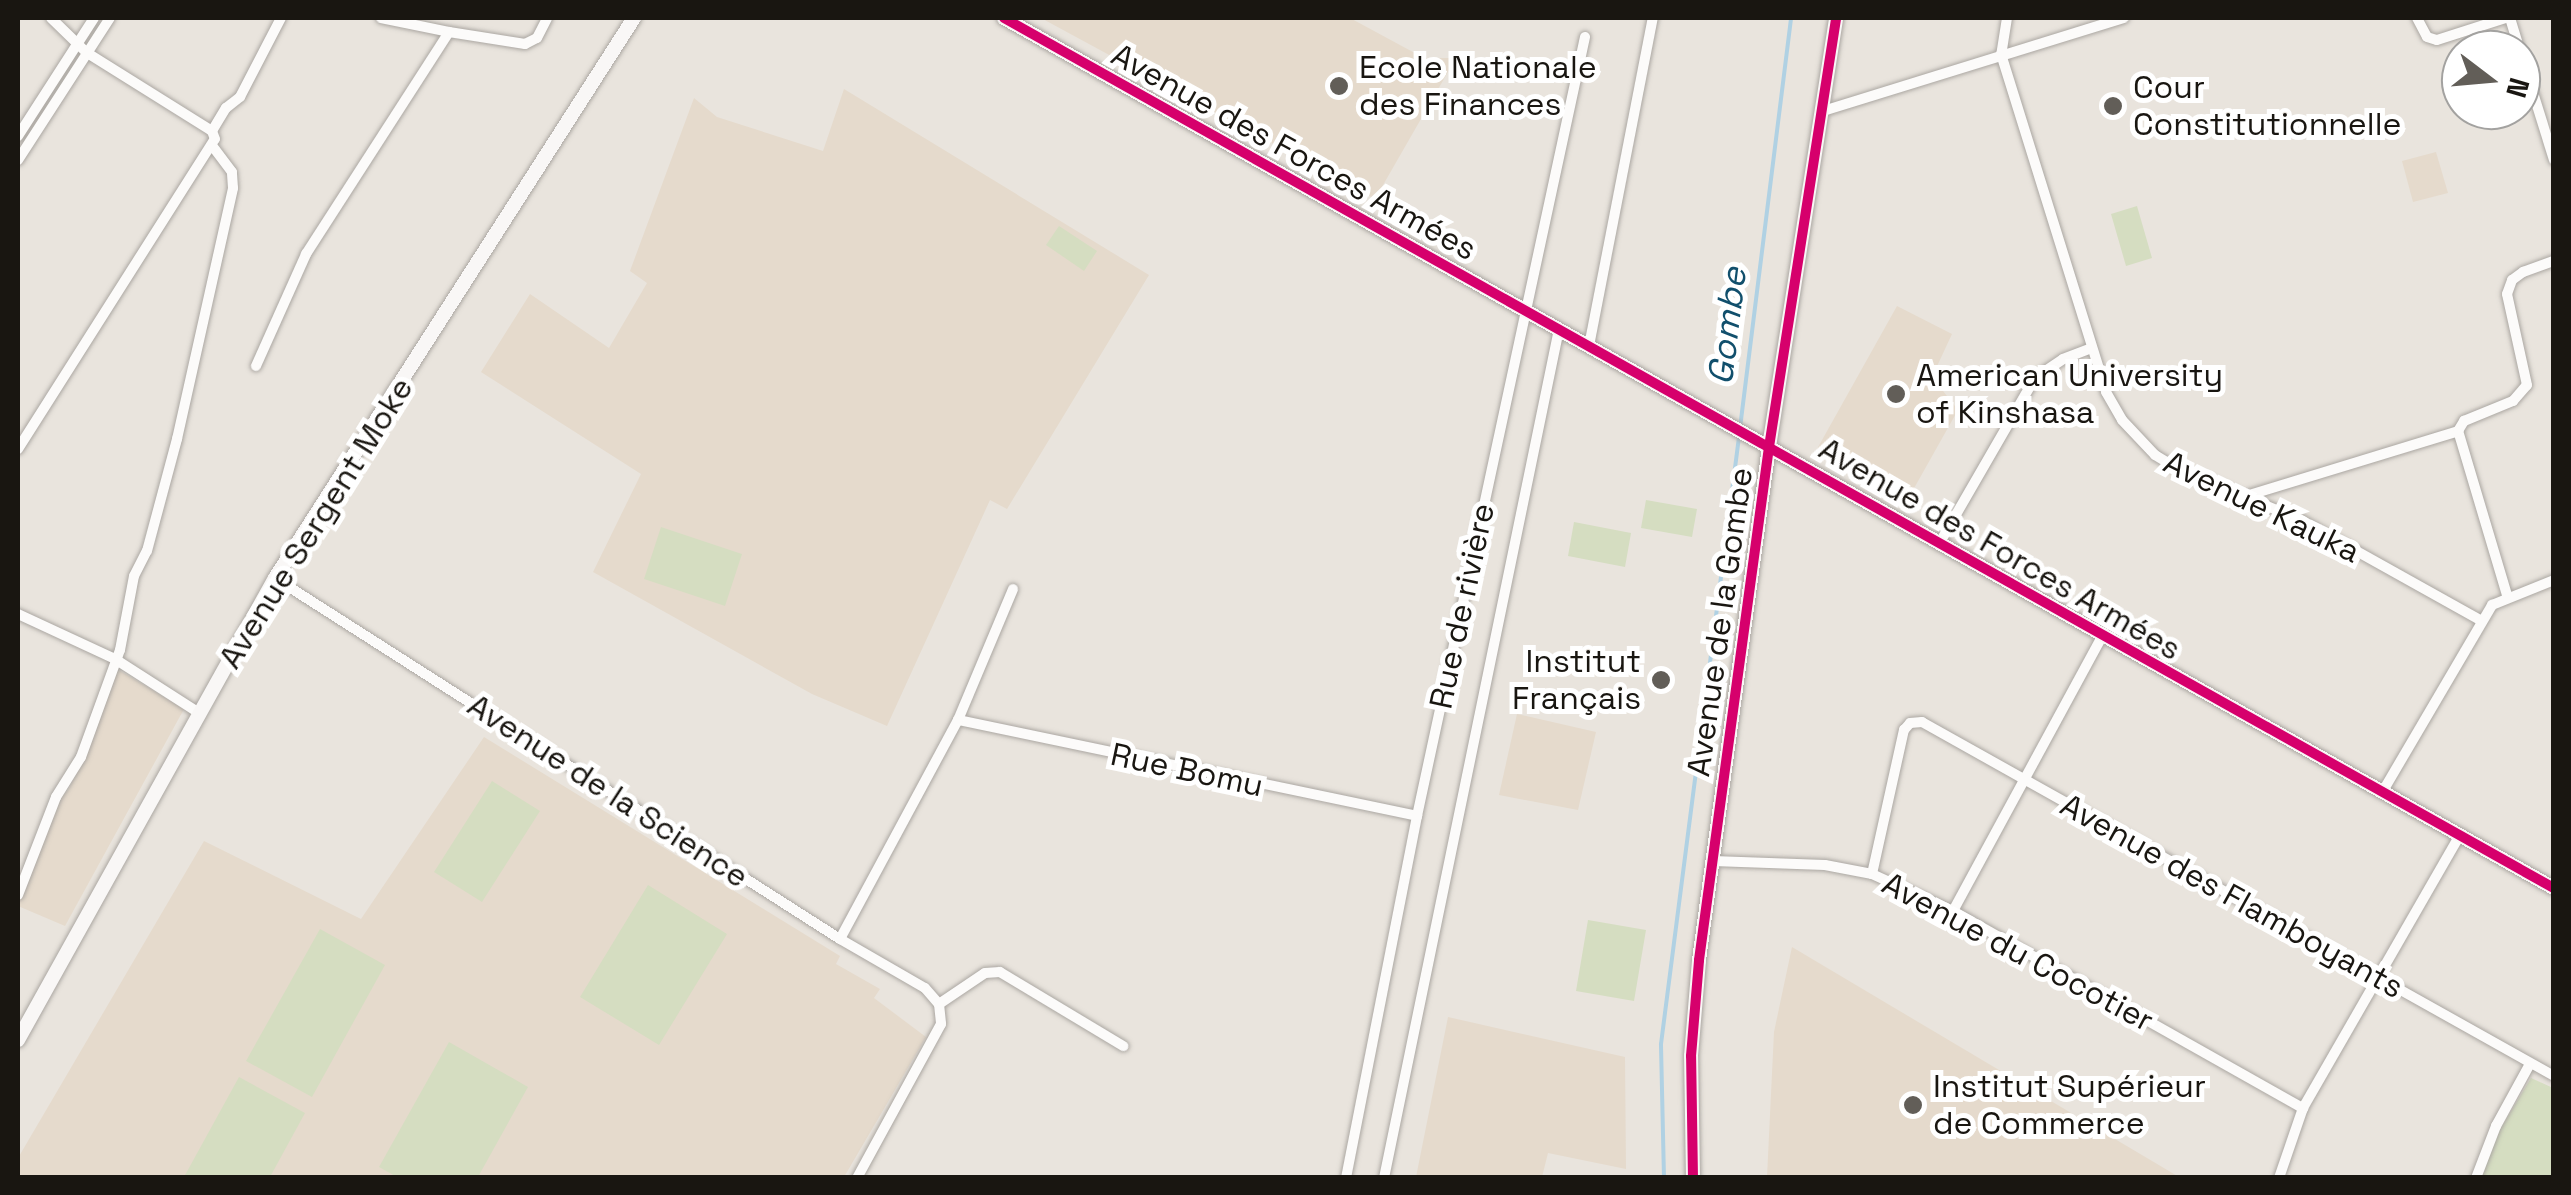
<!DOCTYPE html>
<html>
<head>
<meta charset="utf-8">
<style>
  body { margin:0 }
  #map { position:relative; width:2571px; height:1195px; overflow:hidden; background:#e9e4dd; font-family:"Space Grotesk",sans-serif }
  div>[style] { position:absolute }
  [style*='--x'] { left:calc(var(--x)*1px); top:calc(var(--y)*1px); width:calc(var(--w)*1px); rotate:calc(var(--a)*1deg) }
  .built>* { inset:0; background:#e5dacc }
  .green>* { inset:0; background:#d5ddc1 }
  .stream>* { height:4px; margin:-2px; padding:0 2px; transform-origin:2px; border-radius:2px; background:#b0d1e3 }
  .roads { filter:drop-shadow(0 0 2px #aba7a2) drop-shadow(0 0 2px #aba7a2) }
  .street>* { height:10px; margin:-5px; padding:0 5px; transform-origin:5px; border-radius:5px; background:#fcfbfa }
  .secondary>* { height:14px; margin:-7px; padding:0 7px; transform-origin:7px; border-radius:7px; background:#f9f7f6 }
  .cycleway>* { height:10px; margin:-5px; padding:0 5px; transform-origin:5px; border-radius:5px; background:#d6006c }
  .dots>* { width:28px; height:28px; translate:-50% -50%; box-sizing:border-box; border:5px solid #fff; border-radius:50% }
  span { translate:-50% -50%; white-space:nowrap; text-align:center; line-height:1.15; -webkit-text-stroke:10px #fff; paint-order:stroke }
  .poi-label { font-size:32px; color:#191611 }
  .left { translate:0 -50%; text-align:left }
  .right { translate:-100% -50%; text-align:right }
  .street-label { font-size:32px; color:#191611 }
  .water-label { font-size:35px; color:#114f6c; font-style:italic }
  .frame { position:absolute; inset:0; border:20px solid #191611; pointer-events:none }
  .north { position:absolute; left:2441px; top:30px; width:100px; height:100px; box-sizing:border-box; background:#fff; border:2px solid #a3a2a0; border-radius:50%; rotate:106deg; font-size:28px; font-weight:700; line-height:40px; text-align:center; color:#191611 }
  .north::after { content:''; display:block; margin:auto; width:35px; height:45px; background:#625e58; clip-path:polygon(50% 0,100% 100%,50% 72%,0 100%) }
</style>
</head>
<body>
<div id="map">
  <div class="built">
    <i style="clip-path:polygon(1041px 18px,1350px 18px,1424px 58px,1456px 58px,1375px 199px)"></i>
    <i style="clip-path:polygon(844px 89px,1149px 275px,1007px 509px,990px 500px,887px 726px,812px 694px,593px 572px,641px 474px,481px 372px,530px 294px,609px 348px,647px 283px,630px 271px,694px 98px,717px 117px,823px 151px)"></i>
    <i style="clip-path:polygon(2436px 152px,2448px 193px,2413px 202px,2402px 161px)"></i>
    <i style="clip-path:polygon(1897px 306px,1952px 334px,1932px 377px,1958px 410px,1908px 499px,1817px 449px)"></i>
    <i style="clip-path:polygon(117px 669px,184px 709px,65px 926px,18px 906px,58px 801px,69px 789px,87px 750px)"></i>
    <i style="clip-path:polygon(1517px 714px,1596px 732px,1578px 810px,1499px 795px)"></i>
    <i style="clip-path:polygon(484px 737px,840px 956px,836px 964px,880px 989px,874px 998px,926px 1037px,844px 1177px,18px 1178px,18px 1158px,204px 841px,361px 919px)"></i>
    <i style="clip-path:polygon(1792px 947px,2179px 1177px,1767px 1177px,1774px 1032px)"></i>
    <i style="clip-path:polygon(1448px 1017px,1625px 1057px,1626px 1169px,1548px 1153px,1542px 1177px,1416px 1177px)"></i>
  </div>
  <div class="green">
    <i style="clip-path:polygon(2137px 206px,2152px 258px,2126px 266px,2111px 214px)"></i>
    <i style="clip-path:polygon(1059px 226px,1097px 251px,1084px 271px,1046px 245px)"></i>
    <i style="clip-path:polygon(1646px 500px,1697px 509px,1692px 537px,1641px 528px)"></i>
    <i style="clip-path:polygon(1574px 522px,1631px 533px,1625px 567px,1568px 556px)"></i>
    <i style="clip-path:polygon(661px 527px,742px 554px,725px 606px,644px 579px)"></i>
    <i style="clip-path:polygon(492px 781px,540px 811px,482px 902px,434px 872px)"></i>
    <i style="clip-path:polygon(648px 885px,727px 934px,659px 1045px,580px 997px)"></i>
    <i style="clip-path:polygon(1588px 920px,1646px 930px,1634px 1001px,1576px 991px)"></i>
    <i style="clip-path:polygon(320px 929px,385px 965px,312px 1097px,246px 1061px)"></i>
    <i style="clip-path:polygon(449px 1042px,528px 1087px,478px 1177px,397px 1177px,379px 1167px)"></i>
    <i style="clip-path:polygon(239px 1077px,305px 1113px,270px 1177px,184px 1177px)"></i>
    <i style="clip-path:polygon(2531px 1078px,2553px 1088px,2553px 1177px,2482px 1178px,2496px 1136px)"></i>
  </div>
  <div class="stream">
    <i style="--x:1740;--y:428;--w:413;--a:-82.9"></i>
    <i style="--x:1664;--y:1178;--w:134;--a:-91.3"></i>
    <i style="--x:1661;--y:1044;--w:612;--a:-82.68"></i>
  </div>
  <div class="roads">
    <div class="street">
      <i style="--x:381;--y:18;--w:69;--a:11.6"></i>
      <i style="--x:2007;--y:18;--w:36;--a:99"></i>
      <i style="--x:2001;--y:54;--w:354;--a:72.7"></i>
      <i style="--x:2106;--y:392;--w:32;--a:60"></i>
      <i style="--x:2122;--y:420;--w:48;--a:46.7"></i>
      <i style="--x:2155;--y:455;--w:29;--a:31"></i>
      <i style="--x:2180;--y:470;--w:131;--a:22.5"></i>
      <i style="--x:2301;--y:520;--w:205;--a:29.2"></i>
      <i style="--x:2417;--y:18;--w:21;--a:62"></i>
      <i style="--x:2427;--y:37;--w:10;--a:17"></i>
      <i style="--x:2437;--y:40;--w:72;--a:-17.7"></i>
      <i style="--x:2510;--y:18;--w:34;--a:73"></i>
      <i style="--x:2521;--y:54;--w:111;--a:72.7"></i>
      <i style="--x:1823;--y:111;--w:315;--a:-17.2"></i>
      <i style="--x:212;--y:131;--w:27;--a:-59"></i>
      <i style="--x:226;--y:108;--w:18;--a:-38"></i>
      <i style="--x:240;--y:97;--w:89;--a:-62.6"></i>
      <i style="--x:18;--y:136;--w:140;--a:-57.2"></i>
      <i style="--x:18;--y:160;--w:169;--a:-57.1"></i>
      <i style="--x:1589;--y:346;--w:334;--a:-79"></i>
      <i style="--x:256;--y:366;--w:123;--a:-65.9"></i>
      <i style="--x:306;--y:254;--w:264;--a:-57.2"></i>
      <i style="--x:449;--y:32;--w:77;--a:9"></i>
      <i style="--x:525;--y:44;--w:13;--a:-27"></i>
      <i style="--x:537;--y:38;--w:22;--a:-63"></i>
      <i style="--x:18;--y:449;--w:367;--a:-57.6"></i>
      <i style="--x:215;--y:139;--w:9;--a:-111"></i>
      <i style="--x:212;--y:131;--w:147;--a:-148"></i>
      <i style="--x:87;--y:53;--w:50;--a:-135.8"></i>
      <i style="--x:2246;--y:496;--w:222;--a:-17"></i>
      <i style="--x:1939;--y:544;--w:192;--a:-60"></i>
      <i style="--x:2035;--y:378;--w:34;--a:-34"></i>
      <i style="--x:2063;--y:359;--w:31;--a:-21"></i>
      <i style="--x:275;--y:578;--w:670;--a:32.58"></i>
      <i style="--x:840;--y:939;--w:98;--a:30"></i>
      <i style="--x:925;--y:988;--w:21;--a:49"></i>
      <i style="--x:939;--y:1004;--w:20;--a:84"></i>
      <i style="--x:941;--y:1024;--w:175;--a:118.6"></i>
      <i style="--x:2507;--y:595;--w:171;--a:-106.6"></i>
      <i style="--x:2458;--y:431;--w:12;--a:-59"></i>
      <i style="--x:2464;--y:421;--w:53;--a:-22.2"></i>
      <i style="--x:2513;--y:401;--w:21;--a:-49"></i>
      <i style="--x:2527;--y:385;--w:93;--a:-102.4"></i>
      <i style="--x:2507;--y:294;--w:15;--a:-70"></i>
      <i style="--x:2512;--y:280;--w:14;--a:-36"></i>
      <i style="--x:2523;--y:272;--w:33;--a:-20"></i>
      <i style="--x:18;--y:614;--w:107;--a:24.9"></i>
      <i style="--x:115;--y:659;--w:100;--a:32.7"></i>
      <i style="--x:958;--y:720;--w:469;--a:11.8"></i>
      <i style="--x:2383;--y:791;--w:216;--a:-59.6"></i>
      <i style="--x:2492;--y:605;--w:67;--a:-22"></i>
      <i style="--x:1713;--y:861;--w:112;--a:2"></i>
      <i style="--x:1825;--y:865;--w:48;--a:10.8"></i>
      <i style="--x:1872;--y:874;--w:89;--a:24.6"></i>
      <i style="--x:1953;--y:911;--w:402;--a:29.4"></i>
      <i style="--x:1872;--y:874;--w:148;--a:-77.5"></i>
      <i style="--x:1904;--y:730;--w:9;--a:-49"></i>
      <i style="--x:1910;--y:723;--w:12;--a:-5"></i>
      <i style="--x:1922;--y:722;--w:724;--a:29.25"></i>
      <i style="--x:18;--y:895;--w:105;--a:-68.8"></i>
      <i style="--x:56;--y:797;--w:47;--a:-58"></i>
      <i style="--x:81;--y:757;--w:114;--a:-70"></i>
      <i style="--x:120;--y:650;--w:75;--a:-79.3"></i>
      <i style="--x:134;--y:576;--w:28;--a:-63"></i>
      <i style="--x:147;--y:551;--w:116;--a:-75"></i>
      <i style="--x:177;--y:439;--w:257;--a:-77.4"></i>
      <i style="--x:233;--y:188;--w:16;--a:-94"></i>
      <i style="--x:232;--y:172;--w:31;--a:-127"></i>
      <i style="--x:1953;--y:911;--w:312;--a:-61.5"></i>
      <i style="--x:840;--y:939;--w:249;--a:-61.7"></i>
      <i style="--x:958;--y:720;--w:142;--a:-67.2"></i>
      <i style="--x:939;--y:1004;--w:55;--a:-34"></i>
      <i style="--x:985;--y:973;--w:15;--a:-4"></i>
      <i style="--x:1000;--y:972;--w:144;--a:31"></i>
      <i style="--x:1346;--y:1178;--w:369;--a:-78.9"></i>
      <i style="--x:1417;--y:816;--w:797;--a:-77.83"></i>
      <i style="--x:1384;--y:1178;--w:867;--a:-78.35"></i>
      <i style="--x:2279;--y:1178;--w:74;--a:-71.1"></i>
      <i style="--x:2303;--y:1108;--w:315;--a:-60.1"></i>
      <i style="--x:2476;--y:1178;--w:56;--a:-69"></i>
      <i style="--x:2496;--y:1126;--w:71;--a:-61.3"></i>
    </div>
    <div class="secondary">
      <i style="--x:1004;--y:18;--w:1777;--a:29.31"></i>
      <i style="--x:18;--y:1040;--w:529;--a:-60.91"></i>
      <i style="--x:275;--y:578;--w:665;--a:-57.34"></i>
      <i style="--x:1693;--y:1178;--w:122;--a:-90.9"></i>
      <i style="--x:1691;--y:1056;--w:96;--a:-85.2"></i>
      <i style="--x:1699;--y:960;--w:518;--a:-82.23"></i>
      <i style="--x:1769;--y:447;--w:434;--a:-81.1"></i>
    </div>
  </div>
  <div class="cycleway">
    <i style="--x:1004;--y:18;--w:1777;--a:29.31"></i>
    <i style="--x:1693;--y:1178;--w:122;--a:-90.9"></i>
    <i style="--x:1691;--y:1056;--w:96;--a:-85.2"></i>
    <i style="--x:1699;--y:960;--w:518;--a:-82.23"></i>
    <i style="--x:1769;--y:447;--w:434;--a:-81.1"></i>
  </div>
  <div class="dots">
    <i style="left:1339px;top:86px;background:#625e58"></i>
    <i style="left:2113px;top:106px;background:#625e58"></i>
    <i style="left:1896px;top:394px;background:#625e58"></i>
    <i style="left:1661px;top:680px;background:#625e58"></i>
    <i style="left:1913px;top:1105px;background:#625e58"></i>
  </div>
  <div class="poi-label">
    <span class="left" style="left:1359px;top:86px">Ecole Nationale<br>des Finances</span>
    <span class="left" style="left:2133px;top:106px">Cour<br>Constitutionnelle</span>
    <span class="left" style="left:1916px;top:394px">American University<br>of Kinshasa</span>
    <span class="right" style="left:1641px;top:680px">Institut<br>Français</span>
    <span class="left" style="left:1933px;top:1105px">Institut Supérieur<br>de Commerce</span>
  </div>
  <div class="street-label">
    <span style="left:1294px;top:152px;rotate:29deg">Avenue des Forces Armées</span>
    <span style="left:2262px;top:507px;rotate:26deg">Avenue Kauka</span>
    <span style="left:316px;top:523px;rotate:-58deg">Avenue Sergent Moke</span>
    <span style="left:2000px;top:549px;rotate:30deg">Avenue des Forces Armées</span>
    <span style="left:1462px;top:606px;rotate:-78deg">Rue de rivière</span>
    <span style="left:1720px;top:622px;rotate:-82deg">Avenue de la Gombe</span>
    <span style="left:1187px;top:770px;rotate:12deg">Rue Bomu</span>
    <span style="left:608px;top:791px;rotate:33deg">Avenue de la Science</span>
    <span style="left:2232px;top:896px;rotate:29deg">Avenue des Flamboyants</span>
    <span style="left:2018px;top:952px;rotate:28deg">Avenue du Cocotier</span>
  </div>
  <div class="water-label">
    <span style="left:1727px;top:326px;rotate:-83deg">Gombe</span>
  </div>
  <div class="frame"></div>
  <div class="north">N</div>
</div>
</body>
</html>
